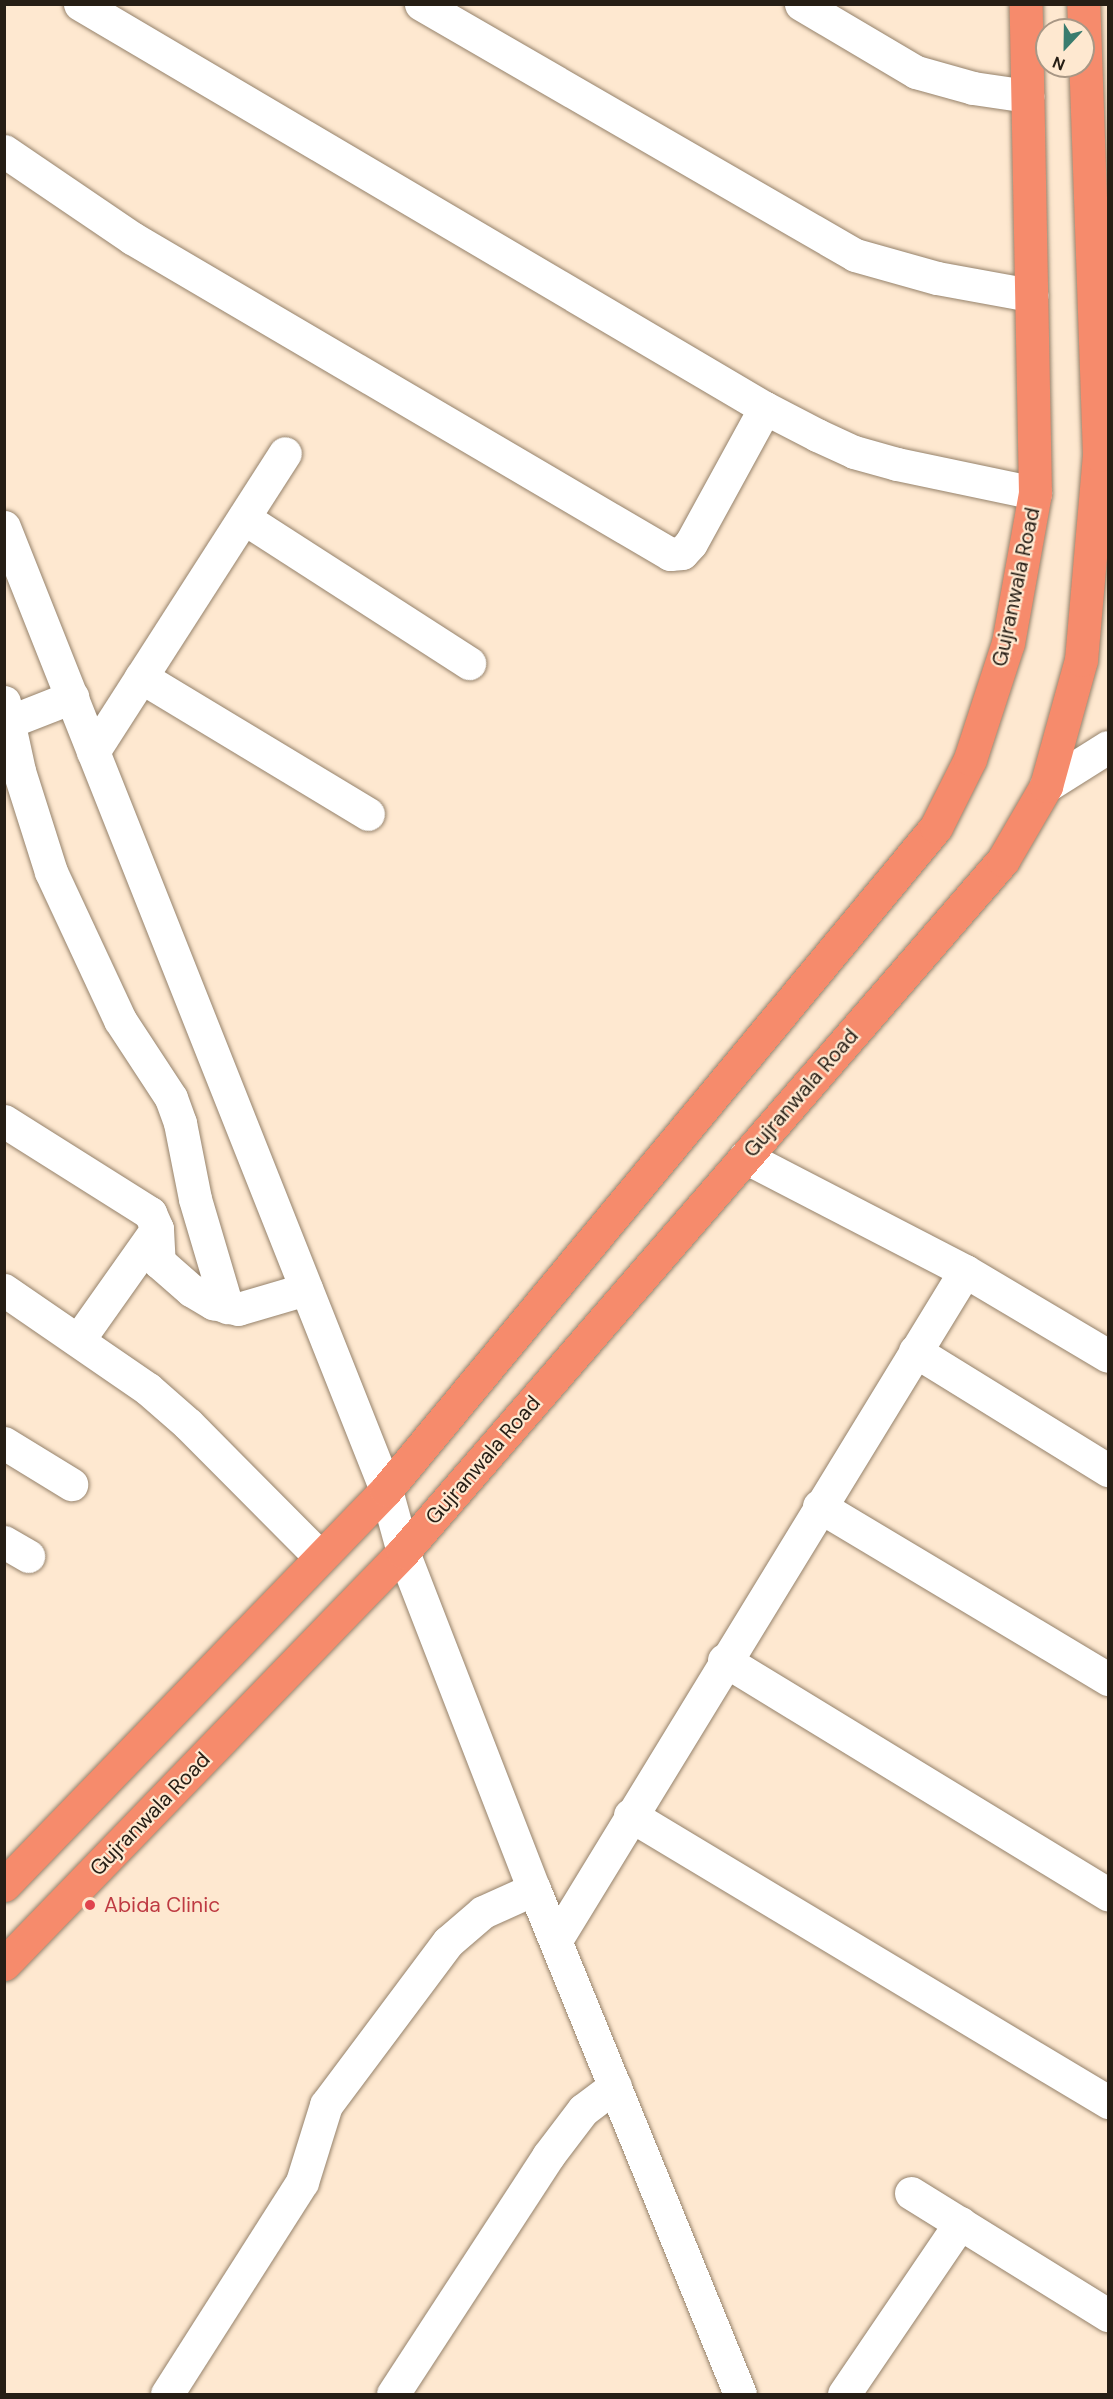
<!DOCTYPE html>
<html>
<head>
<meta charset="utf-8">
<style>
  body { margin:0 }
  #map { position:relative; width:1113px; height:2399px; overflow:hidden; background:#fee8d0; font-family:"DM Sans",sans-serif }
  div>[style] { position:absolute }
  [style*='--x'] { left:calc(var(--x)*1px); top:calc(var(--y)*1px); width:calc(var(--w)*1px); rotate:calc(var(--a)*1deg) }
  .roads { filter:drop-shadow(0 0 2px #95826b) drop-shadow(0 0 2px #95826b) }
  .minor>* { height:33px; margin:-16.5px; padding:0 16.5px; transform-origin:16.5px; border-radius:16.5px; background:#fff }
  .secondary>* { height:33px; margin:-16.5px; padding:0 16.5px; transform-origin:16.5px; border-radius:16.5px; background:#fff }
  .trunk>* { height:33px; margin:-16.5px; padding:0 16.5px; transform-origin:16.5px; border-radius:16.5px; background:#f68b6c }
  .dots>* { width:16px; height:16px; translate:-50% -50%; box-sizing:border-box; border:3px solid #fee8d0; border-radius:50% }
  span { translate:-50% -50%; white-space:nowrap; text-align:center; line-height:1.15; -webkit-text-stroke:4.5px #fee8d0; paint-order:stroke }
  .street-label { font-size:21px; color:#261e15 }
  .health-label { font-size:21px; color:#be3a42 }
  .left { translate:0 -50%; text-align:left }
  .frame { position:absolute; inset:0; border:6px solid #261e15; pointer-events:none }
  .north { position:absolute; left:1035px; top:18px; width:60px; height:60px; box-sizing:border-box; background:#fee8d0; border:2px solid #a89785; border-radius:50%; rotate:202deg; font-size:16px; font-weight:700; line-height:24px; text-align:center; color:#261e15 }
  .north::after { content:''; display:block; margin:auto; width:21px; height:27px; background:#3a7c6e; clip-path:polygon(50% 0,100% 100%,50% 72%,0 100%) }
</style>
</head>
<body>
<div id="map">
  <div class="roads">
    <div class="minor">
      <i style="--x:80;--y:4;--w:795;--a:30.53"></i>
      <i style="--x:765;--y:408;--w:59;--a:27.4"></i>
      <i style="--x:817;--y:435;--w:41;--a:24.7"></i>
      <i style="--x:854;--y:452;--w:45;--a:15.6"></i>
      <i style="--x:897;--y:464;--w:141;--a:11.9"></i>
      <i style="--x:421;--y:4;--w:501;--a:30.04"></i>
      <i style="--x:855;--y:255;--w:85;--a:15.7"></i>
      <i style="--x:937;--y:278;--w:96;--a:10.3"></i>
      <i style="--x:801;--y:4;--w:134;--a:30.6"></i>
      <i style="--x:916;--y:72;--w:59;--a:15.7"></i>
      <i style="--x:973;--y:88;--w:55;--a:8.4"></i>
      <i style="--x:4;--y:151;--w:155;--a:34.2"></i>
      <i style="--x:132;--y:238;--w:624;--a:30.43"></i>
      <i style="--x:670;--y:554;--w:12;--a:-5"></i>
      <i style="--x:682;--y:553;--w:13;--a:-48"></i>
      <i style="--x:691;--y:543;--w:154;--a:-61.3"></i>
      <i style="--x:244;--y:518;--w:268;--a:32.8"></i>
      <i style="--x:141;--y:677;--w:265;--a:31.1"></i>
      <i style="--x:4;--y:702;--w:71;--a:77.7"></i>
      <i style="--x:19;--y:771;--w:106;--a:72.4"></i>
      <i style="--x:51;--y:872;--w:163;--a:65"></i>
      <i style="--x:120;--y:1020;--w:93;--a:56.8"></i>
      <i style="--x:171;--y:1098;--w:27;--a:70"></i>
      <i style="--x:180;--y:1123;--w:77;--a:78.8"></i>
      <i style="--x:195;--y:1199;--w:113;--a:73.5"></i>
      <i style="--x:11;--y:721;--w:66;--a:-21.5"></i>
      <i style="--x:93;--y:752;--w:355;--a:-57.3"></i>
      <i style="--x:4;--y:1121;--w:173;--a:32.2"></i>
      <i style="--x:150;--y:1213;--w:17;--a:66"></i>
      <i style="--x:157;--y:1229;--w:33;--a:87"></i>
      <i style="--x:159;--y:1262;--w:43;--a:41.2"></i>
      <i style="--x:191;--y:1290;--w:26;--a:31"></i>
      <i style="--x:213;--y:1303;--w:26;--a:13"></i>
      <i style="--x:238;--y:1309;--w:71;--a:-16.4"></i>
      <i style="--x:745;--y:1157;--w:248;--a:27.4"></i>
      <i style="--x:965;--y:1271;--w:166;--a:30.7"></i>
      <i style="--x:4;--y:1290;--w:175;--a:34.5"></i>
      <i style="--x:148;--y:1389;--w:53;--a:41.2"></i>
      <i style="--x:188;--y:1424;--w:187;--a:45.2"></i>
      <i style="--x:79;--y:1339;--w:135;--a:-54.7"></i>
      <i style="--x:915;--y:1351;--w:227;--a:31.7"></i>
      <i style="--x:4;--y:1443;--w:79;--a:31.5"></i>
      <i style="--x:819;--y:1506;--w:337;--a:30.9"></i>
      <i style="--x:4;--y:1542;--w:28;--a:30"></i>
      <i style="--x:724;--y:1660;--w:450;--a:31.4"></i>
      <i style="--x:630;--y:1815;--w:558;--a:30.98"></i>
      <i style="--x:556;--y:1940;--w:784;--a:-58.56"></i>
      <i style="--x:911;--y:2193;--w:232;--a:31.8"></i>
      <i style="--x:167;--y:2394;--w:251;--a:-57.5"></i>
      <i style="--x:302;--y:2182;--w:81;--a:-72.7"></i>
      <i style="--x:326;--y:2105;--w:204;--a:-53.2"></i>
      <i style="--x:448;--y:1942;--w:46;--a:-40.6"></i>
      <i style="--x:483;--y:1912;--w:56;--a:-24.3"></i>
      <i style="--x:393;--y:2394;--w:284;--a:-56.9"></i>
      <i style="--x:548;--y:2156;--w:58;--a:-52.7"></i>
      <i style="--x:583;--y:2110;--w:40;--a:-37"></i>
      <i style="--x:844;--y:2394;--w:207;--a:-55.8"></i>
    </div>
    <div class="secondary">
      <i style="--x:4;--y:527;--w:1036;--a:68.36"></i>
      <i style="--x:386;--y:1490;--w:64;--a:74.7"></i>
      <i style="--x:403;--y:1552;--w:362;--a:68.8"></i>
      <i style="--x:534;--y:1889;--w:545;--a:67.81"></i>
      <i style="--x:1046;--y:786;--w:73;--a:-32.2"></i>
    </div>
    <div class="trunk">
      <i style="--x:4;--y:1885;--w:549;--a:-45.96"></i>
      <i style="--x:386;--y:1490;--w:861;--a:-50.32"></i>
      <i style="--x:936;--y:827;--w:76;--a:-63.4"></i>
      <i style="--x:970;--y:759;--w:122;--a:-71.9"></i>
      <i style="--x:1008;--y:643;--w:152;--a:-79.8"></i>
      <i style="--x:1035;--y:493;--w:489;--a:-91.1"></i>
      <i style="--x:4;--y:1964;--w:574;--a:-45.92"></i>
      <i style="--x:403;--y:1552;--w:916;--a:-49.07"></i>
      <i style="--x:1003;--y:860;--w:86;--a:-59.8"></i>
      <i style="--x:1046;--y:786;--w:131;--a:-74.5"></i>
      <i style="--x:1081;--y:660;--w:206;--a:-85"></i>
      <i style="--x:1099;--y:455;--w:451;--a:-92"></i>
    </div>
  </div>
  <div class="dots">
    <i style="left:90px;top:1905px;background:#e0444e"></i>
  </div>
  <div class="street-label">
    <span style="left:1016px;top:587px;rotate:-78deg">Gujranwala Road</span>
    <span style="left:801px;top:1093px;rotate:-49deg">Gujranwala Road</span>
    <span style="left:483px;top:1460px;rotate:-49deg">Gujranwala Road</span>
    <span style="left:150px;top:1814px;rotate:-46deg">Gujranwala Road</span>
  </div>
  <div class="health-label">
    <span class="left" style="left:104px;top:1905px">Abida Clinic</span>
  </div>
  <div class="frame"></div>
  <div class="north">N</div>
</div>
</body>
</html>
